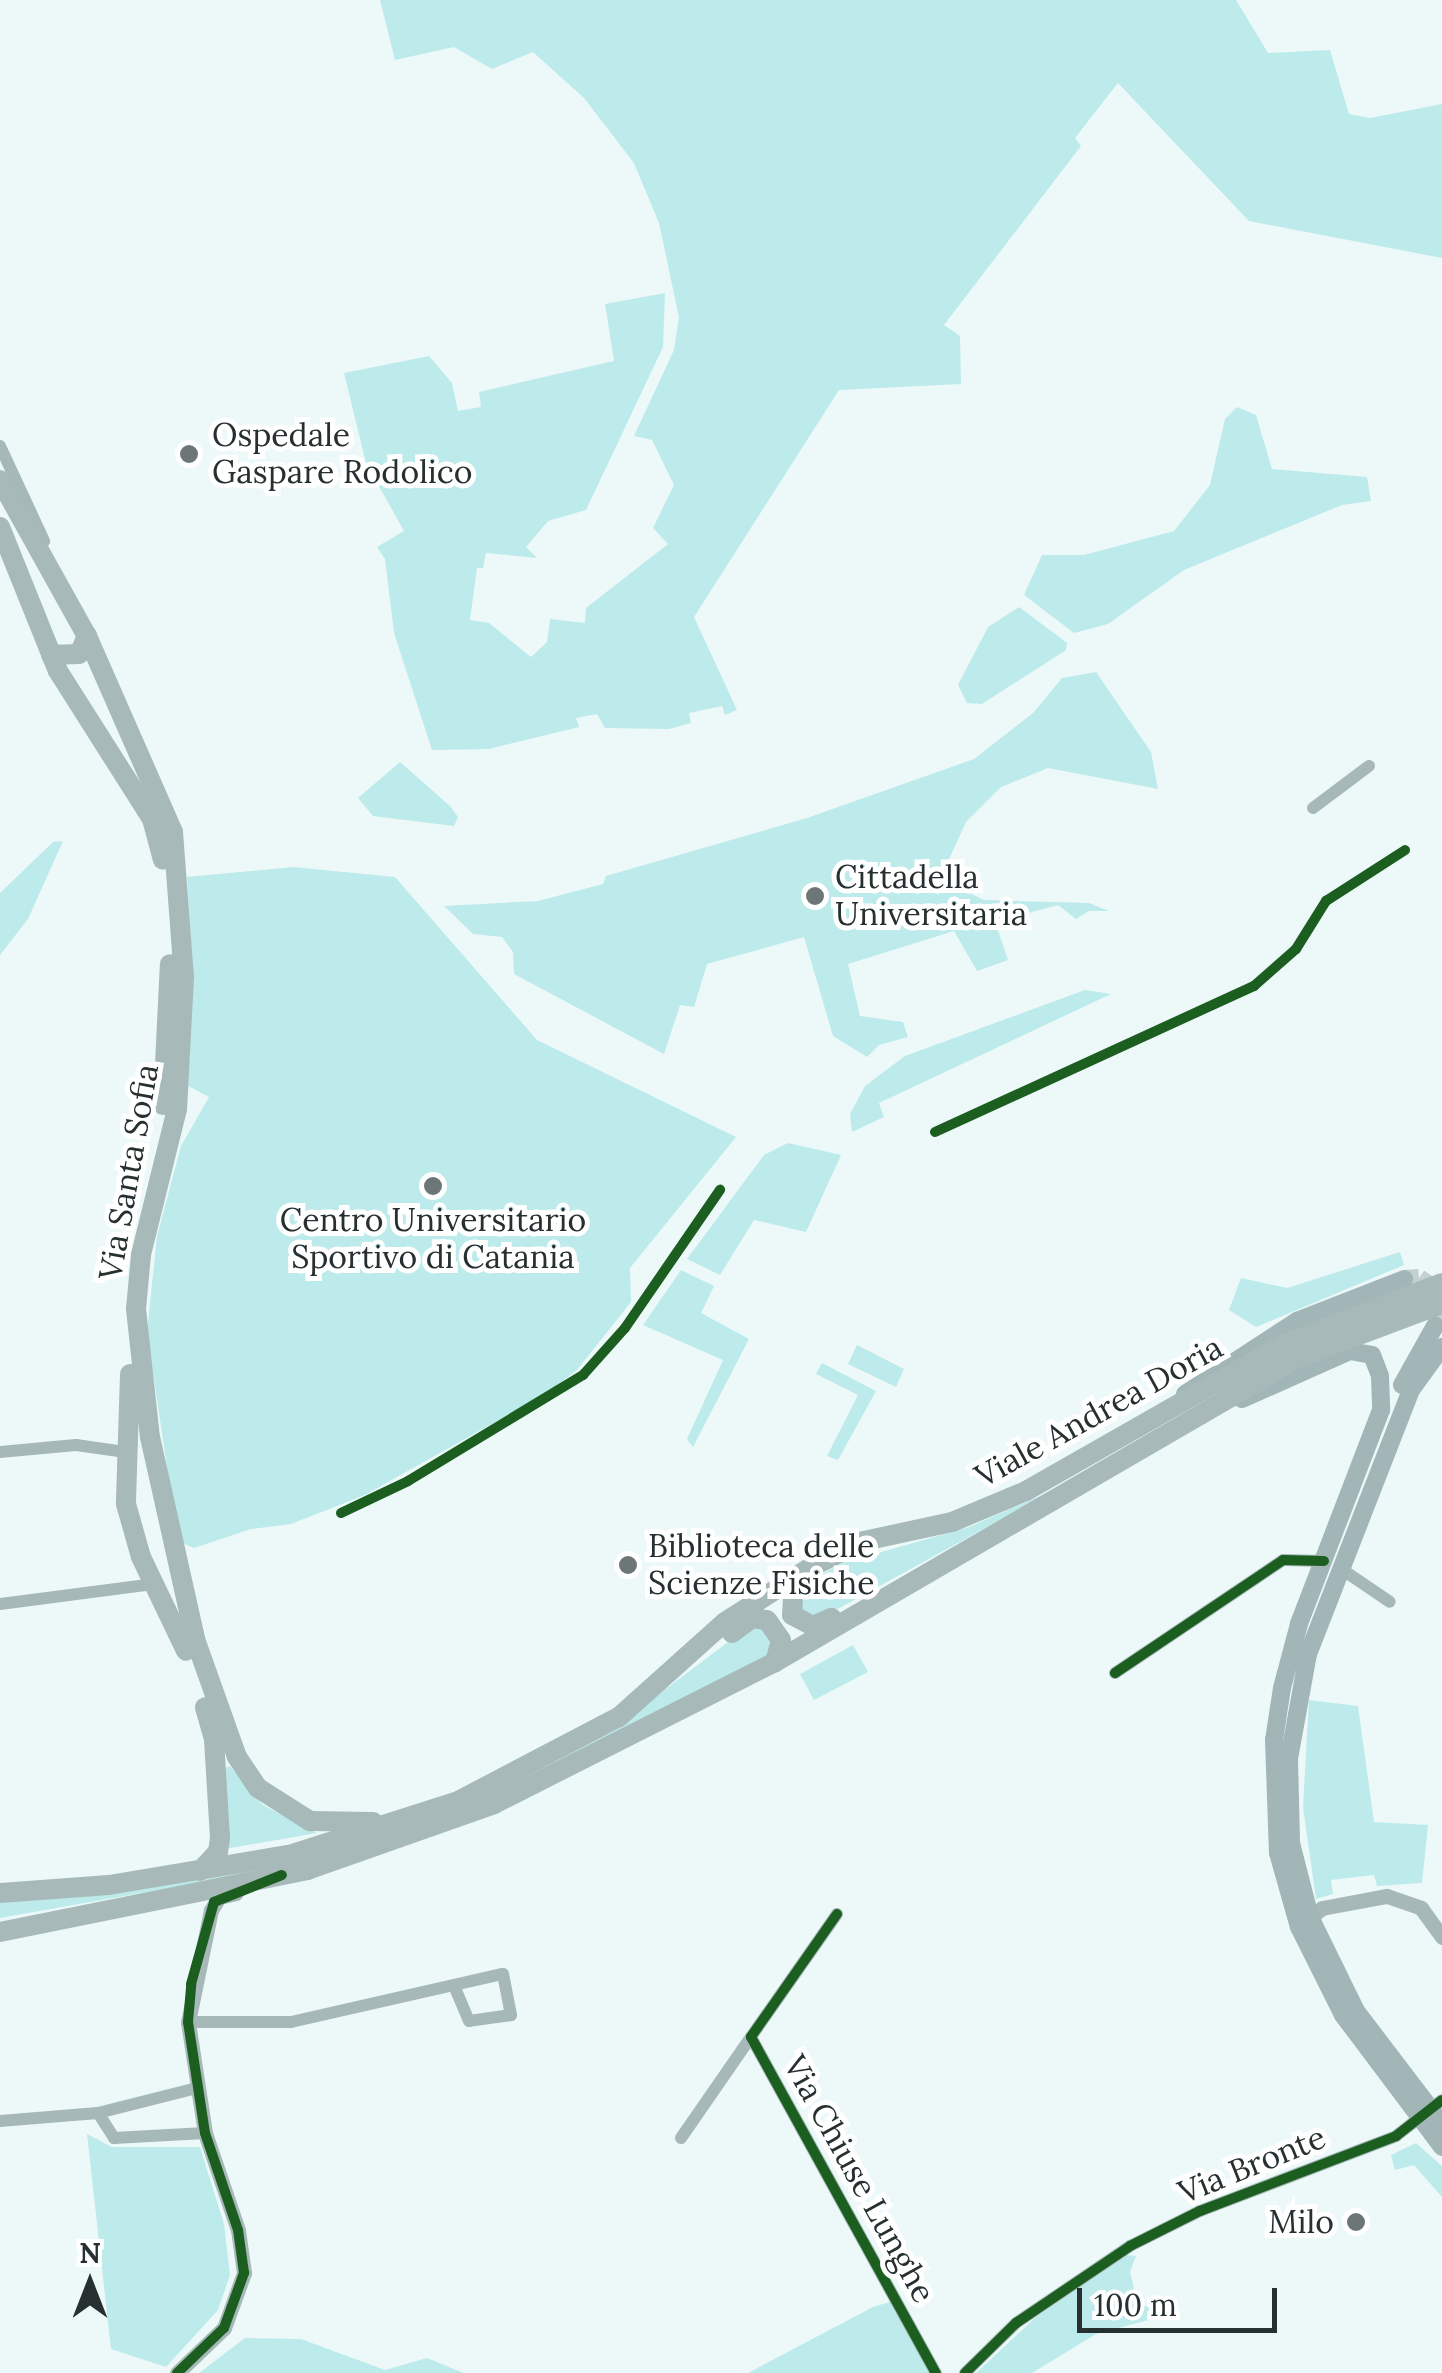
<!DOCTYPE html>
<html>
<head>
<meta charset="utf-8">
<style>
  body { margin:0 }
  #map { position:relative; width:1442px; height:2373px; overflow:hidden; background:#edf9f9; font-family:Lora,serif }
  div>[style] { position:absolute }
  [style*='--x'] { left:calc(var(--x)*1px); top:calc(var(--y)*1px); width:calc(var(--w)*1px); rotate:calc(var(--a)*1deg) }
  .green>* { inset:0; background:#bdeaeb }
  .secondary-tunnel>* { height:18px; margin-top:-9px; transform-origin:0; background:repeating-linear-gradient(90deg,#c5d1d1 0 18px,transparent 0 27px) }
  .minor>* { height:12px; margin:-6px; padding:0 6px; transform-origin:6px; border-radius:6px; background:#a7b8b8 }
  .tertiary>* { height:15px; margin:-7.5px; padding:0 7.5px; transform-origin:7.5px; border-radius:7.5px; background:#a7b8b8 }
  .secondary>* { height:18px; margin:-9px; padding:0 9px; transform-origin:9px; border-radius:9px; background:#a2b6b7 }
  .primary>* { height:20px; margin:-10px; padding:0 10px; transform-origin:10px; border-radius:10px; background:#a7b9b9 }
  .cycleway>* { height:10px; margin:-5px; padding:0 5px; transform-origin:5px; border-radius:5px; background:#1b5e20 }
  .dots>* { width:28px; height:28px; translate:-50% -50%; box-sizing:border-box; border:5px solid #fff; border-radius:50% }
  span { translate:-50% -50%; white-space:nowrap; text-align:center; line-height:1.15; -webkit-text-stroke:10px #fff; paint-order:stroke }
  .poi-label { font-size:32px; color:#263030 }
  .left { translate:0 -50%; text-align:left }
  .right { translate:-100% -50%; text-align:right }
  .street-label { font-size:32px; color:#263030 }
  .north { position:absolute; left:40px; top:2233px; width:100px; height:100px; -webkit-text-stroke:8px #fff; paint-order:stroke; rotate:0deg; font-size:28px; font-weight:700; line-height:40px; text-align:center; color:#263030 }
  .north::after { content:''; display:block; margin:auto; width:35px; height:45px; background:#263030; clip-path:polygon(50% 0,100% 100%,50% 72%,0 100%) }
  .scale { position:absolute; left:1077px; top:2288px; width:200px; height:45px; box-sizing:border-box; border:5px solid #263030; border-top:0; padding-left:12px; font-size:30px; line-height:35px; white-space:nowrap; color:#263030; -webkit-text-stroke:8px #fff; paint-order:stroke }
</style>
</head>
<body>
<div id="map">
  <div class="green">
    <i style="clip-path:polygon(380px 0,1236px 0,1268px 53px,1330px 50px,1349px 114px,1370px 118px,1442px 104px,1442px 258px,1249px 221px,1118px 83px,1075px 138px,1081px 146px,944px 325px,960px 336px,961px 384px,839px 390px,694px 617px,737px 710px,725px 715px,722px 706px,689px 713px,691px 723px,669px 729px,605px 728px,597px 714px,576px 718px,579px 727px,489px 749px,432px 750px,394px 633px,385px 559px,377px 547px,404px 531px,366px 463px,344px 373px,429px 356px,452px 383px,458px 411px,481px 407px,479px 392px,614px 361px,605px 304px,665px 293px,663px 347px,586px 510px,548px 521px,526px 547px,537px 558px,486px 553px,483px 568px,477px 568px,470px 620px,489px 623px,531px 657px,547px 642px,550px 619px,585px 623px,586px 608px,668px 544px,653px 528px,674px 485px,652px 440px,634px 436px,674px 350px,679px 317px,659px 223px,634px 163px,584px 98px,533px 52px,492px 69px,454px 47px,395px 60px)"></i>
    <i style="clip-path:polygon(1237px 407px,1256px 415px,1272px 469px,1367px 477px,1371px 501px,1342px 505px,1184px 570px,1108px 624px,1074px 633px,1024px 595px,1042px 555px,1084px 555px,1174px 531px,1210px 485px,1225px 419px)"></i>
    <i style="clip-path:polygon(1019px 607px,1067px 643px,1066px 650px,982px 704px,967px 703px,958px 685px,988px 627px)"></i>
    <i style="clip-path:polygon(1096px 672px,1151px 752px,1158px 789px,1048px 768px,1001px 787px,966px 822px,940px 879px,984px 900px,1089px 903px,1109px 911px,1089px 911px,1076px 919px,1058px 905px,995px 922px,1008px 960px,977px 971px,954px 931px,848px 964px,860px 1016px,903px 1022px,908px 1037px,879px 1045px,867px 1057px,833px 1036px,804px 937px,707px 964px,694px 1007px,680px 1005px,664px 1054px,514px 974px,513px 952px,502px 937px,473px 934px,444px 906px,538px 901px,603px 884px,606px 876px,807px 818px,974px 759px,1033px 713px,1062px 678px)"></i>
    <i style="clip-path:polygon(400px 762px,450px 806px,458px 817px,454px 826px,373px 816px,358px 798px)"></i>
    <i style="clip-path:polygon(63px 841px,28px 919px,0 955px,0 893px,53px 842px)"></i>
    <i style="clip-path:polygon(293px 867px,395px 877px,537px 1040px,736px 1137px,630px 1268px,631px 1302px,577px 1370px,547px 1393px,365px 1495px,291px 1524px,251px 1529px,194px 1548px,178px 1541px,147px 1332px,157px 1236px,181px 1146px,209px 1097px,188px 1086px,193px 978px,187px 877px)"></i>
    <i style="clip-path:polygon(1085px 990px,1111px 994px,879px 1103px,884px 1117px,852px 1132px,850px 1114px,865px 1086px,905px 1056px)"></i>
    <i style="clip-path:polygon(788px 1143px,841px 1155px,806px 1232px,754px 1220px,720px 1275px,687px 1259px,764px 1155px)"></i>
    <i style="clip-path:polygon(1400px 1252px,1404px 1265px,1256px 1327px,1229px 1310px,1241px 1278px,1287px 1288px)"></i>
    <i style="clip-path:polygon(681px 1270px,714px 1286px,701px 1313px,749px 1339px,693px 1447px,687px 1439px,723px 1360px,643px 1325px)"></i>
    <i style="clip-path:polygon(857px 1345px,904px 1369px,896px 1387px,848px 1364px)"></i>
    <i style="clip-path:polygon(822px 1363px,876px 1391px,838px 1460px,827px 1456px,858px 1395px,816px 1374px)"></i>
    <i style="clip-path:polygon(1056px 1489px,827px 1615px,808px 1618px,794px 1599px,801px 1585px,843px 1563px,969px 1527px)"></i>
    <i style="clip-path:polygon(764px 1626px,774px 1636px,768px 1657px,508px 1789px,392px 1837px,277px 1869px,0 1918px,0 1900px,121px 1893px,276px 1864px,390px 1833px,518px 1779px,622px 1722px,748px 1627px)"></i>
    <i style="clip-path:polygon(853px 1645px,868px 1672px,814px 1700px,800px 1674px)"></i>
    <i style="clip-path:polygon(1309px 1700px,1358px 1706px,1374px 1822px,1428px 1825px,1422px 1883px,1377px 1886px,1374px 1875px,1331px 1880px,1333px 1894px,1316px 1899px,1303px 1807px)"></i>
    <i style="clip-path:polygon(230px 1766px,263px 1805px,317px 1833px,225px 1849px,224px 1769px)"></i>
    <i style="clip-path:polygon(87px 2134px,112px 2147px,200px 2147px,224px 2224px,230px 2275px,218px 2310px,166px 2367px,111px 2349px)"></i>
    <i style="clip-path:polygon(1416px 2143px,1442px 2166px,1442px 2197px,1414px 2165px,1395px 2170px,1391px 2155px)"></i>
    <i style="clip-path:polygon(1126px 2255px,1136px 2256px,1130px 2272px,1137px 2301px,1164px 2316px,1096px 2334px,1032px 2373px,976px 2373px,1035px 2318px)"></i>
    <i style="clip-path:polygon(893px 2301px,929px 2373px,748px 2373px,873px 2307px)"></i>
    <i style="clip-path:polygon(245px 2338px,301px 2339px,385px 2370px,427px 2358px,464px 2373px,199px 2373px)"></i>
  </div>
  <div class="secondary-tunnel">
    <i style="--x:1404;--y:1279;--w:15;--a:-4"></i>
    <i style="--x:1419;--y:1278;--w:22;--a:34"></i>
    <i style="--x:1437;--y:1290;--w:16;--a:75"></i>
    <i style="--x:1441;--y:1305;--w:22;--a:106"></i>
  </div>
  <div class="minor">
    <i style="--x:0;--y:446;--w:105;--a:65.1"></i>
    <i style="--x:1313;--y:808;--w:70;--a:-36.9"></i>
    <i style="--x:0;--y:1452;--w:76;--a:-5.3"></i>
    <i style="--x:76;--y:1445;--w:49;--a:8.1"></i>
    <i style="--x:1340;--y:1568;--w:60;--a:34.2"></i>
    <i style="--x:0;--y:1604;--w:156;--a:-7.4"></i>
    <i style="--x:1115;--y:1673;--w:202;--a:-33.9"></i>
    <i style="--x:1283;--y:1560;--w:41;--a:1.4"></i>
    <i style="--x:837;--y:1914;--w:150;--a:125"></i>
    <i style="--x:751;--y:2037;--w:384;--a:61.2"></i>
    <i style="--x:188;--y:2022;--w:103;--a:0"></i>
    <i style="--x:291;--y:2022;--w:217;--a:-12.8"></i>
    <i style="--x:503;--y:1974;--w:42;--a:79"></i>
    <i style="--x:511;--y:2015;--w:42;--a:171.9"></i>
    <i style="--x:469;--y:2021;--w:36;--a:-113"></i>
    <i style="--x:98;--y:2113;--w:30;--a:57"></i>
    <i style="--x:114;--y:2138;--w:91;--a:-3.1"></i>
    <i style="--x:0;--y:2121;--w:98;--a:-4.7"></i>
    <i style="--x:98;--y:2113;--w:102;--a:-14.2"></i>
    <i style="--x:681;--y:2138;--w:123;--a:-55.3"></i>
    <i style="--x:965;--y:2373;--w:71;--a:-44.4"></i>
    <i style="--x:1016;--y:2323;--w:138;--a:-34"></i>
    <i style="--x:1130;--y:2246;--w:78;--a:-26.6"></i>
    <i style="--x:1200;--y:2211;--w:210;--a:-20.9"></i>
    <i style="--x:1396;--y:2136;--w:58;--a:-38"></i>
  </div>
  <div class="tertiary">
    <i style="--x:1305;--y:1921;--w:21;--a:-37"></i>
    <i style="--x:1322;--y:1908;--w:66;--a:-10.5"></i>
    <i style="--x:1387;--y:1896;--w:36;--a:19"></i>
    <i style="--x:1421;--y:1908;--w:36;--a:54"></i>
    <i style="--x:177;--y:2373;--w:65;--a:-43.8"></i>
    <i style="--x:224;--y:2328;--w:59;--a:-70"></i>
    <i style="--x:244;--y:2273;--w:43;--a:-97.9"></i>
    <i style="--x:238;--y:2230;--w:102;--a:-108.8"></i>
    <i style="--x:205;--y:2133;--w:112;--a:-98.7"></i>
    <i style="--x:188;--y:2022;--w:114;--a:-78.4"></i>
    <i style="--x:211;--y:1910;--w:15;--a:-58"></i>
    <i style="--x:219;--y:1897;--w:17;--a:-13"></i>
  </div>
  <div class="secondary">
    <i style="--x:1442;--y:1347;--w:53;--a:125.8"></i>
    <i style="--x:1411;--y:1390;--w:283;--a:111.3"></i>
    <i style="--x:1308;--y:1654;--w:107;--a:100.3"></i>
    <i style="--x:1289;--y:1759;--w:84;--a:88.6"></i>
    <i style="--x:1291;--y:1843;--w:76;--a:75.6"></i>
    <i style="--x:1310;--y:1917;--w:105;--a:63.9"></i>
    <i style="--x:1356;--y:2011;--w:142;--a:52.7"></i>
    <i style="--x:1402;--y:1385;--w:68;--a:-60.8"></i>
    <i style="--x:1185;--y:1394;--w:134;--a:-33.1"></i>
    <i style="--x:1297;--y:1321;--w:115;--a:-21.4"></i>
    <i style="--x:1242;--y:1399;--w:118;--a:-24"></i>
    <i style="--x:1350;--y:1351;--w:22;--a:10"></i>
    <i style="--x:1372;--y:1355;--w:22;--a:69"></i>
    <i style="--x:1380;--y:1376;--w:34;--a:88"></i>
    <i style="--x:1381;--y:1410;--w:229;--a:111"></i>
    <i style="--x:1299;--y:1624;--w:66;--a:104.9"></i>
    <i style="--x:1282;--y:1688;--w:53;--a:98.7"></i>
    <i style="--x:1274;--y:1740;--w:113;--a:88"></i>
    <i style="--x:1278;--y:1853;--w:77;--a:74.2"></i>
    <i style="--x:1299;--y:1927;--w:98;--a:63.4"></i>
    <i style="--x:1343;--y:2015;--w:165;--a:53.1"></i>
  </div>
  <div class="primary">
    <i style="--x:0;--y:480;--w:179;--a:60.9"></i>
    <i style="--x:87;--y:636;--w:214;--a:66.3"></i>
    <i style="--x:173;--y:832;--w:145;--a:85.7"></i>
    <i style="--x:184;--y:977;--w:132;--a:93"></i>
    <i style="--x:177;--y:1109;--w:150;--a:103.9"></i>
    <i style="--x:141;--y:1255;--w:54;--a:95.3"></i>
    <i style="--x:136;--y:1309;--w:129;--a:83.8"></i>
    <i style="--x:150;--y:1437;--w:207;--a:77.4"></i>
    <i style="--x:195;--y:1639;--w:125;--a:70.4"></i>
    <i style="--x:237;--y:1757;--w:37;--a:56"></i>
    <i style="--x:258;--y:1788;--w:62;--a:32.4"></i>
    <i style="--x:310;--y:1821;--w:63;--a:0.9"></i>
    <i style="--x:0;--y:527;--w:155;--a:68.1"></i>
    <i style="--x:58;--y:671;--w:175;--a:57.6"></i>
    <i style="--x:152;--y:819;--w:42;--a:75"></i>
    <i style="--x:51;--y:655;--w:28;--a:-2"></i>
    <i style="--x:79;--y:654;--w:20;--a:-66"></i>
    <i style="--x:163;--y:1105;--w:141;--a:-87.2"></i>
    <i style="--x:130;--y:1374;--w:130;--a:91.8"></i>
    <i style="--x:126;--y:1504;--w:55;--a:74.2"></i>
    <i style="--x:141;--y:1557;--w:104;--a:64.4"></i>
    <i style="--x:794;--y:1578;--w:37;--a:93"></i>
    <i style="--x:792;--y:1615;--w:24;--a:28"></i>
    <i style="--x:813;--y:1626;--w:20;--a:-24"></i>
    <i style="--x:732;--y:1633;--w:25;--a:-37"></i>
    <i style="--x:752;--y:1618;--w:15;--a:8"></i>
    <i style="--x:767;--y:1620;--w:24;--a:55"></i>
    <i style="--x:781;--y:1640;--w:23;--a:105"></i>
    <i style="--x:200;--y:1871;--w:26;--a:-47"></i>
    <i style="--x:218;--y:1852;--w:14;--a:-82"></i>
    <i style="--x:220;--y:1838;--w:99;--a:-93.5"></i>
    <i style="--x:214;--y:1739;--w:33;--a:-106"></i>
    <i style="--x:0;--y:1893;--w:109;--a:-4.2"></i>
    <i style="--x:109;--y:1885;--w:182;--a:-9.5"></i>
    <i style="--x:289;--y:1855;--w:177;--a:-17.7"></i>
    <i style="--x:458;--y:1801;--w:182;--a:-27.6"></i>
    <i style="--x:619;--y:1717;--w:142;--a:-41.9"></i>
    <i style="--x:725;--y:1622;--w:102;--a:-32.6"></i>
    <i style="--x:811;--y:1567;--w:59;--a:-26.1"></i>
    <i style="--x:864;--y:1541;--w:90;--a:-12.2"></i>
    <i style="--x:952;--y:1522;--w:80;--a:-22.7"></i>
    <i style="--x:1026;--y:1491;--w:297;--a:-29.7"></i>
    <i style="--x:1284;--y:1344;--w:169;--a:-21.1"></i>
    <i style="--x:0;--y:1932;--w:313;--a:-11.4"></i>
    <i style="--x:307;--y:1870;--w:198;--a:-19.4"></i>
    <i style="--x:494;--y:1804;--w:315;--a:-26.8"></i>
    <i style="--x:775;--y:1662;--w:605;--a:-30.17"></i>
    <i style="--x:1298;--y:1358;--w:154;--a:-20.6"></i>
  </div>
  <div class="cycleway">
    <i style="--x:935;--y:1132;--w:351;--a:-24.6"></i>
    <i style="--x:1254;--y:986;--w:56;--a:-41.4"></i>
    <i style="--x:1296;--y:949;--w:57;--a:-58"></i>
    <i style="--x:1326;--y:901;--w:94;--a:-32.8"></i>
    <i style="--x:341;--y:1513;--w:74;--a:-25.5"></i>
    <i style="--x:408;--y:1481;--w:205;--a:-31.2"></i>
    <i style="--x:583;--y:1375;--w:63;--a:-48.2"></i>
    <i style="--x:625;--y:1328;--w:168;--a:-55.5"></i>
    <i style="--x:1115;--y:1673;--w:202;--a:-33.9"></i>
    <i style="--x:1283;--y:1560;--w:41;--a:1.4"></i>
    <i style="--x:837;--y:1914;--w:150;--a:125"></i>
    <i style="--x:751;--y:2037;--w:384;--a:61.2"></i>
    <i style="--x:177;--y:2373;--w:65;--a:-43.8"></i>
    <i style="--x:224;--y:2328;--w:59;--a:-70"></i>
    <i style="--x:244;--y:2273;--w:43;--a:-97.9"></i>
    <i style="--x:238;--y:2230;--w:102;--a:-108.8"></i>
    <i style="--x:205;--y:2133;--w:112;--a:-98.7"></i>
    <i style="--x:188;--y:2022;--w:38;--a:-85"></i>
    <i style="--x:191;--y:1984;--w:85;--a:-74.3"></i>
    <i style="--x:214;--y:1902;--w:73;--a:-21.7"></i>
    <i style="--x:965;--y:2373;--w:71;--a:-44.4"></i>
    <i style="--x:1016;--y:2323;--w:138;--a:-34"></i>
    <i style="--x:1130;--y:2246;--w:78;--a:-26.6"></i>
    <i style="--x:1200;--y:2211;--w:210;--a:-20.9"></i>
    <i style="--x:1396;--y:2136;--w:58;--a:-38"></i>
  </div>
  <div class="dots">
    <i style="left:189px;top:454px;background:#6c7676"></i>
    <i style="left:815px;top:896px;background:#6c7676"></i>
    <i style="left:433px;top:1186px;background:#6c7676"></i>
    <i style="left:628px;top:1565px;background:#6c7676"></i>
    <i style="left:1356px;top:2222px;background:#6c7676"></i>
  </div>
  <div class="poi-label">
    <span class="left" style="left:212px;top:454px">Ospedale<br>Gaspare Rodolico</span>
    <span class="left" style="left:835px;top:896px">Cittadella<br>Universitaria</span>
    <span style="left:433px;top:1239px">Centro Universitario<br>Sportivo di Catania</span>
    <span class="left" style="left:648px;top:1565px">Biblioteca delle<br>Scienze Fisiche</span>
    <span class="right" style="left:1334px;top:2222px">Milo</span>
  </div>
  <div class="street-label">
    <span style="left:129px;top:1172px;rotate:-80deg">Via Santa Sofia</span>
    <span style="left:1099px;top:1412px;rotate:-29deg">Viale Andrea Doria</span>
    <span style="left:1252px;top:2165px;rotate:-22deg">Via Bronte</span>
    <span style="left:859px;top:2179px;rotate:61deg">Via Chiuse Lunghe</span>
  </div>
  <div class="north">N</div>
  <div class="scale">100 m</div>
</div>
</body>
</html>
